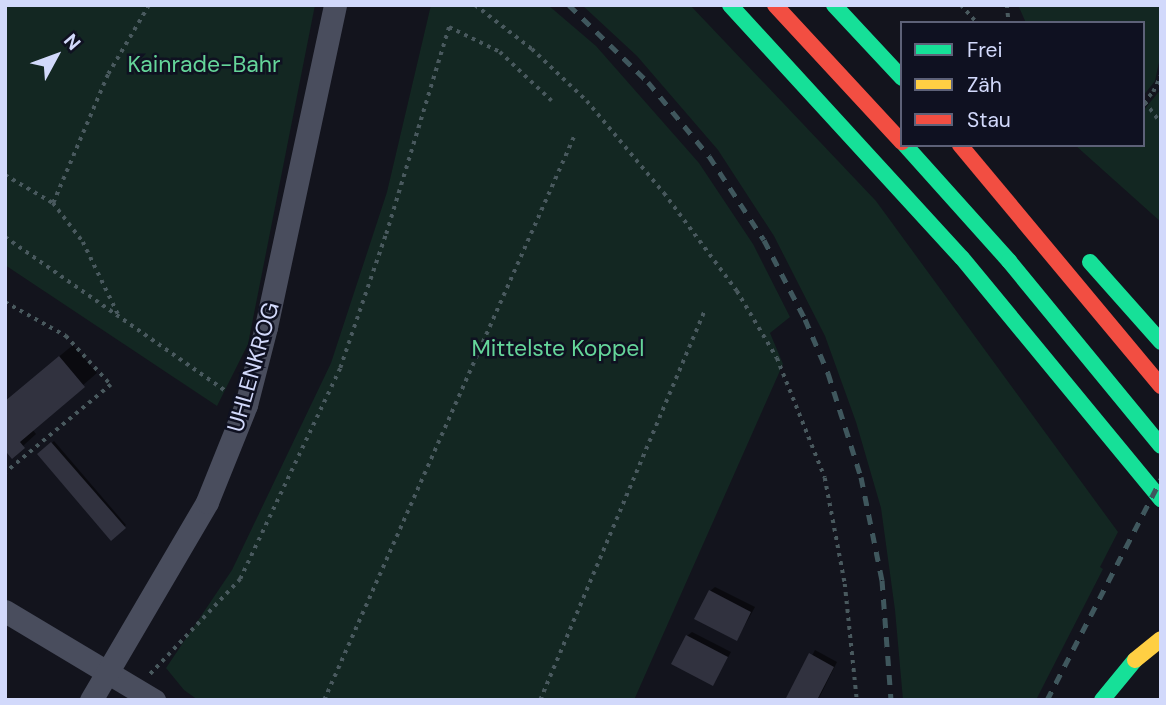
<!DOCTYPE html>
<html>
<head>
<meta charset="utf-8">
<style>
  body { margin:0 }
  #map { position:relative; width:1166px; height:705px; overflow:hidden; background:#13141d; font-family:"DM Sans",sans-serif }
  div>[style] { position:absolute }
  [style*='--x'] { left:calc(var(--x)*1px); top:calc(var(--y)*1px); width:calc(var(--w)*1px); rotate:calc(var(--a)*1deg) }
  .green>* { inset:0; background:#132722 }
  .shadow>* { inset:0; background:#0007 }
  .building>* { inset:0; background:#31323f }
  .path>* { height:3.5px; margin-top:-1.75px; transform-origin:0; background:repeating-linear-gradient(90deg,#49595e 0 3.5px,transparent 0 8.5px) }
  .street>* { height:23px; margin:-11.5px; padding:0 11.5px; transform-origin:11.5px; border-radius:11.5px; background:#494d5d }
  .fast>* { height:16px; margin:-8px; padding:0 8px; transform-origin:8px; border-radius:8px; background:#16e098 }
  .slow>* { height:16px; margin:-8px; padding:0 8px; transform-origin:8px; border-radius:8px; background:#ffcf43 }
  .jam>* { height:16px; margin:-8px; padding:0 8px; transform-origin:8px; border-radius:8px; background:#f24e42 }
  .rail>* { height:5px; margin-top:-2.5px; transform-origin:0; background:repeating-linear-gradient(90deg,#3f575d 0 10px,transparent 0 19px) }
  span { translate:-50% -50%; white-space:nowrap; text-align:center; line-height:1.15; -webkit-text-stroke:5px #0f1121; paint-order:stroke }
  .park-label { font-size:23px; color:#65d59a }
  .street-label { font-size:23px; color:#d2d9fb }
  .frame { position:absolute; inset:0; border:7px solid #d2d9fb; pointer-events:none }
  .legend { position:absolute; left:900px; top:21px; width:245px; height:126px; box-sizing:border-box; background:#0f1121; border:2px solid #5d6178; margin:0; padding:9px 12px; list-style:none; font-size:21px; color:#d2d9fb }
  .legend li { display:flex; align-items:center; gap:14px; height:35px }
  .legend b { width:35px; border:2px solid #5d6178 }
  .north { position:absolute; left:21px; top:21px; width:70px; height:70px; -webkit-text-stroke:5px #0f1121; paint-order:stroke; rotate:49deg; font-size:19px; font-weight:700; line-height:28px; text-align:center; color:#d2d9fb }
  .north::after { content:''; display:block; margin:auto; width:24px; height:32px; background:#d2d9fb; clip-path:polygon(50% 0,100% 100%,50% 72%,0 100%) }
</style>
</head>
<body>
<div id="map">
  <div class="green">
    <i style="clip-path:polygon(5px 5px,315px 5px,248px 344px,217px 406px,5px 265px)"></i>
    <i style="clip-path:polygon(431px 5px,548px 5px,596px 46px,699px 163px,753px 244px,790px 317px,770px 333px,783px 364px,634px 700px,198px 700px,184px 690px,166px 668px,232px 570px,331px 363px,387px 192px)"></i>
    <i style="clip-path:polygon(582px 5px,690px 5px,876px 201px,1118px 532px,1100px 567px,1103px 569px,1036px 700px,903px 700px,895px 610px,881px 508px,856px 422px,825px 336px,774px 236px,718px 150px,637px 56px)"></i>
    <i style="clip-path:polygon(1018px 5px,1161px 5px,1161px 53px,1155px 81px,1143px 96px,1143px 23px,1026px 23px)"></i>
    <i style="clip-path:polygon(1161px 89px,1161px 222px,1075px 145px,1143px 145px,1143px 111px)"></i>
  </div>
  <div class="shadow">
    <i style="clip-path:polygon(73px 345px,97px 373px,32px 429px,36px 434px,12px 456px,5px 401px)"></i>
    <i style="clip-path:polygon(54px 441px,126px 525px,111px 538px,39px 454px)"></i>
    <i style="clip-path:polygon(715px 587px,755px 607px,737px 639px,710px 591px)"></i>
    <i style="clip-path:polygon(692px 632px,731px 652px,713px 684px,687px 636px)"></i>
    <i style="clip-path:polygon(815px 650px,837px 662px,818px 700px,789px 700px)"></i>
  </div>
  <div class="building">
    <i style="clip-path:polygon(59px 356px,85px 387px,20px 442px,25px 448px,12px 459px,7px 453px,5px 454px,5px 401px)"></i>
    <i style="clip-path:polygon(51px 442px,126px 528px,111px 541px,37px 454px)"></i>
    <i style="clip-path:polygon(709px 590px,751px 612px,737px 641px,694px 619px)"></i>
    <i style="clip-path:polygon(686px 635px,728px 657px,713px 686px,671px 664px)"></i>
    <i style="clip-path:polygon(809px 653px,834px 667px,817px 700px,785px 700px)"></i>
  </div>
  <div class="path">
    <i style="--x:475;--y:5;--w:72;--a:37.7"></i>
    <i style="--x:532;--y:49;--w:76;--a:43.4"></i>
    <i style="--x:587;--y:101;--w:120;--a:50.1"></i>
    <i style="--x:664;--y:193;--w:122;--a:53.3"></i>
    <i style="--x:737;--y:291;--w:78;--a:59.2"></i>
    <i style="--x:777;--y:358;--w:129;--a:68.2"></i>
    <i style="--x:825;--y:478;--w:108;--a:79.3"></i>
    <i style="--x:845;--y:584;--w:117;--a:84.1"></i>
    <i style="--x:961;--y:5;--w:24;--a:48"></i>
    <i style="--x:1007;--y:5;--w:18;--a:84"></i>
    <i style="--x:1145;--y:102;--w:26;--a:53"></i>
    <i style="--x:1143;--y:103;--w:15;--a:-48"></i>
    <i style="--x:1153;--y:92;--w:19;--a:-65"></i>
    <i style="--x:5;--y:175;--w:56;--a:30.3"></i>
    <i style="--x:53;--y:203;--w:49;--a:52.4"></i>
    <i style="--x:83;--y:242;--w:82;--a:64.1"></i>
    <i style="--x:53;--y:203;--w:140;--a:-66.9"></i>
    <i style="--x:108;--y:74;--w:80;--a:-59.3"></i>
    <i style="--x:5;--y:237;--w:271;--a:34.9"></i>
    <i style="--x:5;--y:302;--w:70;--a:29.1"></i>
    <i style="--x:66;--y:336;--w:67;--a:47.4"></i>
    <i style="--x:111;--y:385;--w:138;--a:140.3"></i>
    <i style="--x:150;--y:674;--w:131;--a:-46.5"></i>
    <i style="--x:240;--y:579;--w:233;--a:-64.6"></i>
    <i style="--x:340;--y:368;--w:142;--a:-71.1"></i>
    <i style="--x:386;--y:234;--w:216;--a:-73.1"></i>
    <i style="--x:449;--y:27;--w:57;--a:26.1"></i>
    <i style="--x:500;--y:52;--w:71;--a:43.3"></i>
    <i style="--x:324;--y:700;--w:619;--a:-66.08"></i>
    <i style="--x:540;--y:700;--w:423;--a:-67.1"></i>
  </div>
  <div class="street">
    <i style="--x:5;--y:611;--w:174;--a:30.9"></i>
    <i style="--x:91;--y:700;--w:229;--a:-59.6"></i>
    <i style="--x:207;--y:502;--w:105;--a:-68.1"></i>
    <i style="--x:246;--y:405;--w:81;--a:-75.6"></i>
    <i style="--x:266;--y:327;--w:329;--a:-77.9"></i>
  </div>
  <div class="fast">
    <i style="--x:730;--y:5;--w:343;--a:47.5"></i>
    <i style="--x:962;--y:258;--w:313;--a:50.5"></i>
    <i style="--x:834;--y:5;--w:100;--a:47"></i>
    <i style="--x:905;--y:145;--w:156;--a:48.1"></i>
    <i style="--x:1009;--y:261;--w:239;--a:50.6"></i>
    <i style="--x:1090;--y:262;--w:107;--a:48.4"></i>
    <i style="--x:1102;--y:700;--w:52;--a:-50.5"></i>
  </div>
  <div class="slow">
    <i style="--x:1135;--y:660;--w:33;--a:-39"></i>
  </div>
  <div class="jam">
    <i style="--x:775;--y:5;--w:187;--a:47.2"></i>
    <i style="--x:960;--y:145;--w:314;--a:50.2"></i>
  </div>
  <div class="rail">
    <i style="--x:569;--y:5;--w:110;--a:44.3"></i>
    <i style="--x:648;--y:82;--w:96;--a:50.5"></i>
    <i style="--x:709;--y:156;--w:100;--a:56.8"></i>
    <i style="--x:764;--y:240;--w:89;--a:62.6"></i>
    <i style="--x:805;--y:319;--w:59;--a:66.9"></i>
    <i style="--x:828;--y:373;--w:109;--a:72.4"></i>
    <i style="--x:861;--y:477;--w:105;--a:78.5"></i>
    <i style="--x:882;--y:580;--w:120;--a:85.7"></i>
    <i style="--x:1047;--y:700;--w:249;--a:-62.7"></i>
  </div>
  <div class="park-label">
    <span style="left:204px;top:64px">Kainrade-Bahr</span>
    <span style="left:558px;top:348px">Mittelste Koppel</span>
  </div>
  <div class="street-label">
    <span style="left:253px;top:367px;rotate:-74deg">UHLENKROG</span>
  </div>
  <div class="frame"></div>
  <ul class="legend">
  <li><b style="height:9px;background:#16e098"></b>Frei</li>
  <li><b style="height:9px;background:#ffcf43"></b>Zäh</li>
  <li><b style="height:9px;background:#f24e42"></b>Stau</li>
  </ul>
  <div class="north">N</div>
</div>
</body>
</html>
